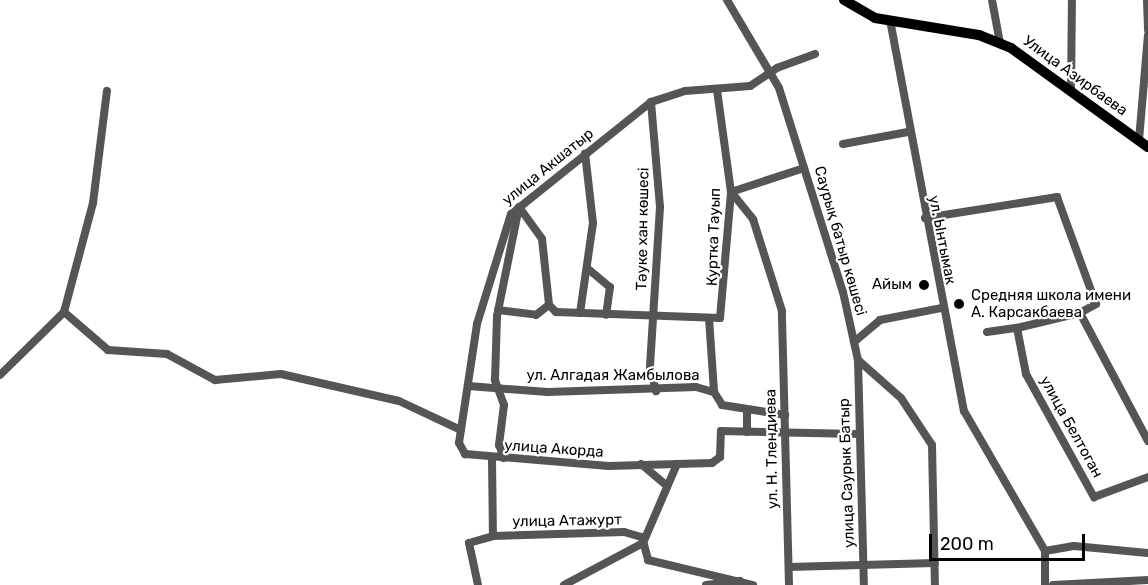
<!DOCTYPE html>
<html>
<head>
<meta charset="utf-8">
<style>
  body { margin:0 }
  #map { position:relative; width:1148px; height:585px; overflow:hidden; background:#fff; font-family:Rubik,sans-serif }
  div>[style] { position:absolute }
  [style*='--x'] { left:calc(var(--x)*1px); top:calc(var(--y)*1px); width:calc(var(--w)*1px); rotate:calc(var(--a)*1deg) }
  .minor>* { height:8px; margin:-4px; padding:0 4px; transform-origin:4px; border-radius:4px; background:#555 }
  .major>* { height:10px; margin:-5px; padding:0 5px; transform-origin:5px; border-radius:5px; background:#000 }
  .dots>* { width:16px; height:16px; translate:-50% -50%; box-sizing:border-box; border:3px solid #fff; border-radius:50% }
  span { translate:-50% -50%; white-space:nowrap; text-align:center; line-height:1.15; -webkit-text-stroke:4.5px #fff; paint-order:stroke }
  .street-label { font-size:15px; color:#000 }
  .poi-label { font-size:15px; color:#000 }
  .right { translate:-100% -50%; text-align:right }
  .left { translate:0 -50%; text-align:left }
  .scale { position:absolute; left:929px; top:534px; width:156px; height:27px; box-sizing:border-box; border:3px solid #000; border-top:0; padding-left:8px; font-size:18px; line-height:21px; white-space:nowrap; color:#000; -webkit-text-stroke:4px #fff; paint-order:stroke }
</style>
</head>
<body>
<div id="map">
  <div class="minor">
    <i style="--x:727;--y:0;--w:102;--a:59.4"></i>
    <i style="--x:779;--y:88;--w:214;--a:72.6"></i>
    <i style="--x:843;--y:292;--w:70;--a:77.6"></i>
    <i style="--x:858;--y:360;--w:57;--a:41.5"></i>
    <i style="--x:901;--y:398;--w:56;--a:56.6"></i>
    <i style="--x:932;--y:445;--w:140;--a:88.8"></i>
    <i style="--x:992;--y:0;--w:44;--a:79.5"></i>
    <i style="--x:1147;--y:0;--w:30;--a:88"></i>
    <i style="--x:890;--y:20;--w:398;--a:79.3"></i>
    <i style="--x:964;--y:411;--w:162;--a:59.9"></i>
    <i style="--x:815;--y:54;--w:40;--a:159.8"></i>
    <i style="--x:777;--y:68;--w:32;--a:146"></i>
    <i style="--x:750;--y:86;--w:65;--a:175.6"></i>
    <i style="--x:685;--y:91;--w:36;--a:162"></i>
    <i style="--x:651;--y:102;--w:179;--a:141.3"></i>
    <i style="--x:511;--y:214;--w:115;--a:107.2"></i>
    <i style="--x:477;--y:324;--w:120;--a:98.6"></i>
    <i style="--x:459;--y:443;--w:13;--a:61"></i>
    <i style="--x:465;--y:454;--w:144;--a:4.8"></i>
    <i style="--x:609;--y:466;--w:103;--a:-1.7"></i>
    <i style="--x:712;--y:463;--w:10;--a:-37"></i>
    <i style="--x:720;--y:457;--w:26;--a:-88"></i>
    <i style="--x:721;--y:431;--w:137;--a:1.3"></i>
    <i style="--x:1071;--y:90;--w:90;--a:-89.4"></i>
    <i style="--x:651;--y:102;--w:105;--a:85.1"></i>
    <i style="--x:660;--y:207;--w:160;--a:93.6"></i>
    <i style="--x:650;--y:367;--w:25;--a:76"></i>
    <i style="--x:1139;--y:140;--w:105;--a:-85.1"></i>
    <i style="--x:843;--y:144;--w:66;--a:-10.5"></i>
    <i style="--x:519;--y:207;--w:39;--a:54"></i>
    <i style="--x:542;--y:239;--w:66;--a:83.9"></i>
    <i style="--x:549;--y:305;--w:10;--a:45"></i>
    <i style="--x:556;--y:312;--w:164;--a:2.1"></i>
    <i style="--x:720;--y:318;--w:126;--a:-85"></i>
    <i style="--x:731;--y:192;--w:103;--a:-97.8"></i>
    <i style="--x:925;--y:218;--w:134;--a:-9"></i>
    <i style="--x:1057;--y:197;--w:114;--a:70"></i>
    <i style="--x:1096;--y:304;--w:18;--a:151"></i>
    <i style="--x:587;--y:268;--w:30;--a:40"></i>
    <i style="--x:610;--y:287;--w:28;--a:98"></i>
    <i style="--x:498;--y:310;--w:38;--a:7"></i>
    <i style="--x:536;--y:315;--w:16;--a:-38"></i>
    <i style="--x:64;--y:312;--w:58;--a:40.8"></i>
    <i style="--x:108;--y:350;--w:59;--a:3.9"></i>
    <i style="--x:167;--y:354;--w:55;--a:28.4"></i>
    <i style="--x:215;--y:380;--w:66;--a:-5.2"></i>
    <i style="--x:281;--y:374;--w:121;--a:12.9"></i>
    <i style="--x:399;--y:401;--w:68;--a:25.1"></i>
    <i style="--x:580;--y:313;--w:91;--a:-81.8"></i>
    <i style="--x:593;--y:223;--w:70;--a:-96.5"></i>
    <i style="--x:709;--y:318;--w:74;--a:86.1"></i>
    <i style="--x:1017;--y:328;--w:65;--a:-13.4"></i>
    <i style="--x:1080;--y:313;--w:145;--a:62"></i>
    <i style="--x:987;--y:332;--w:30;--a:-8"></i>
    <i style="--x:1017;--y:328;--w:47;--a:78.9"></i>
    <i style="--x:1026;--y:374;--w:141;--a:61.1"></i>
    <i style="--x:1094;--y:497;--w:58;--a:-20.3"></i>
    <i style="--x:854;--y:342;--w:34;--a:-40"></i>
    <i style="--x:880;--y:320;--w:62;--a:-11.1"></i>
    <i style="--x:858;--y:360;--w:225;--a:88.5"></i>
    <i style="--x:0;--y:375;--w:90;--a:-44.5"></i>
    <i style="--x:64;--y:312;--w:113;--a:-75.1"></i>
    <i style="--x:93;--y:203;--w:113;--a:-82.9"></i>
    <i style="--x:468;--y:386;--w:80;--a:4.3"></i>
    <i style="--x:548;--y:392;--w:148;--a:-1.9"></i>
    <i style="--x:696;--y:387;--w:19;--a:16"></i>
    <i style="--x:714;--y:392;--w:15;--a:58"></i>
    <i style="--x:722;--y:405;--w:64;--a:9"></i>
    <i style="--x:747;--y:432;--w:21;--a:-90"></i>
    <i style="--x:492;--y:458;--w:78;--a:89.3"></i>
    <i style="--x:504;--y:458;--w:14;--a:-111"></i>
    <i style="--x:499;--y:445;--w:40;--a:-82.9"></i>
    <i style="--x:504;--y:405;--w:27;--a:-110"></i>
    <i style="--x:495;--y:380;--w:64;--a:-88.2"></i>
    <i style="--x:497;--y:316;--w:111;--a:-78.6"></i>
    <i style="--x:641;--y:464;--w:34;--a:40"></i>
    <i style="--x:1045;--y:551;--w:29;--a:-10"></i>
    <i style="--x:1074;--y:546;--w:74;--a:5.4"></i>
    <i style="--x:789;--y:567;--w:146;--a:-1.6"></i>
    <i style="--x:478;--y:585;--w:43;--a:-102.1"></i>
    <i style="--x:469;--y:543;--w:25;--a:-16"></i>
    <i style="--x:493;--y:536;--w:131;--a:-1.7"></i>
    <i style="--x:624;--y:532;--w:19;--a:16"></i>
    <i style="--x:642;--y:537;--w:24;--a:75"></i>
    <i style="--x:648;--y:560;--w:108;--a:13.4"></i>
    <i style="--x:564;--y:585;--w:89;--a:-28"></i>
    <i style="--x:643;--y:543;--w:86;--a:-66.7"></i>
    <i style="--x:706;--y:585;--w:34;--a:-7"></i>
    <i style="--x:789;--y:585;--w:274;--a:-91.5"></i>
    <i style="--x:782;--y:311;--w:96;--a:-107.5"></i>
    <i style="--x:753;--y:219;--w:35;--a:-129"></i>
    <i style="--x:731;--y:192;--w:77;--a:-18.2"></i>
    <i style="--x:1045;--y:585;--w:34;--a:-90"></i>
    <i style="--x:1053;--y:585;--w:95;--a:-3"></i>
  </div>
  <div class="major">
    <i style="--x:844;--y:0;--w:36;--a:30"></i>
    <i style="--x:875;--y:18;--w:105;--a:9.3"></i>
    <i style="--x:979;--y:35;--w:35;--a:22"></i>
    <i style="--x:1011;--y:48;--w:169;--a:35.9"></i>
  </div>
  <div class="dots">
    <i style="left:924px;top:285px;background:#000"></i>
    <i style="left:959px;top:304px;background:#000"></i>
  </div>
  <div class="street-label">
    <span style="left:1075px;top:76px;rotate:36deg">Улица Азирбаева</span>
    <span style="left:548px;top:167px;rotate:-39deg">улица Акшатыр</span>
    <span style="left:643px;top:229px;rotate:-89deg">Тәуке хан көшесі</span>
    <span style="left:714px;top:237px;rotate:-88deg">Куртка Тауып</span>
    <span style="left:942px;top:240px;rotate:79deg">ул. Ынтымак</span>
    <span style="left:840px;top:241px;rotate:74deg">Саурық батыр көшесі</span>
    <span style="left:613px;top:376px">ул. Алгадая Жамбылова</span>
    <span style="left:1071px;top:427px;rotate:61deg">улица Белтоган</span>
    <span style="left:554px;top:449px;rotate:4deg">улица Акорда</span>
    <span style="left:772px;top:449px;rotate:-91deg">ул. Н. Тлендиева</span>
    <span style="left:847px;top:473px;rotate:-92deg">улица Саурык Батыр</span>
    <span style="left:567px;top:521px;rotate:-1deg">улица Атажурт</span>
  </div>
  <div class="poi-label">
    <span class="right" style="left:912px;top:285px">Айым</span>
    <span class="left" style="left:971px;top:304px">Средняя школа имени<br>А. Карсакбаева</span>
  </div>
  <div class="scale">200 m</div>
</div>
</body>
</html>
